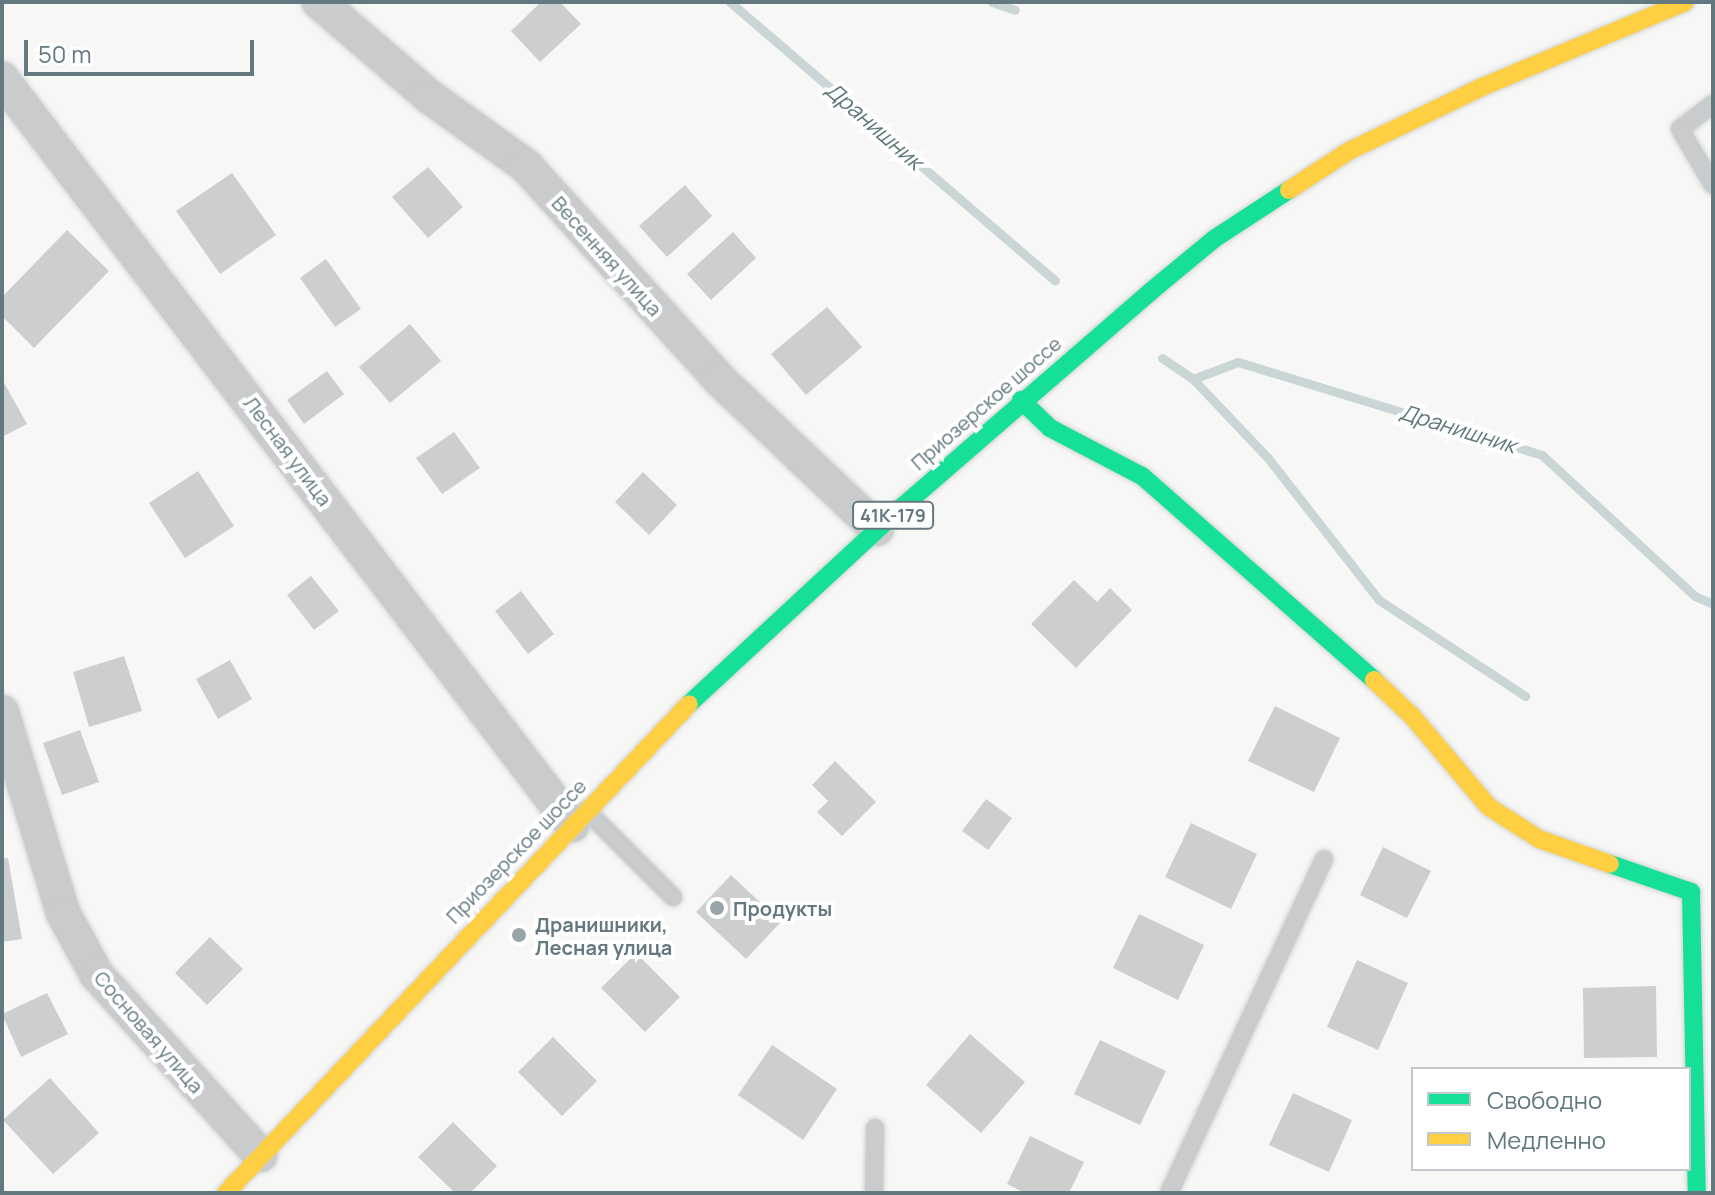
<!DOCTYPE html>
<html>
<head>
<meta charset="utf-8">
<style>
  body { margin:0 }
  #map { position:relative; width:1715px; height:1195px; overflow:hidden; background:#f7f7f6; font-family:Manrope,sans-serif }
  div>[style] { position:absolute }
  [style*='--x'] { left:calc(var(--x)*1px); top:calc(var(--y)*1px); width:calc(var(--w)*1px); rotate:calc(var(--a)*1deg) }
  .stream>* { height:9px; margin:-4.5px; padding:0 4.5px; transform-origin:4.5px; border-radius:4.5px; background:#cad5d5 }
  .building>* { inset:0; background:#cdcfcf }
  .roads { filter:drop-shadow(0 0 2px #d2d4d4) drop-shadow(0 0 2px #d2d4d4) }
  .lane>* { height:18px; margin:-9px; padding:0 9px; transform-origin:9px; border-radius:9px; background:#c9cbcc }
  .street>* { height:34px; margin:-17px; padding:0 17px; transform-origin:17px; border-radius:17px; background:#c9cbcc }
  .fast>* { height:18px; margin:-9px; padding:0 9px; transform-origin:9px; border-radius:9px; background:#16e098 }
  .slow>* { height:18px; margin:-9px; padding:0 9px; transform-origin:9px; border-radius:9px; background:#ffcf43 }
  .dots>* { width:22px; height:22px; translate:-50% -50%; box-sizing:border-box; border:4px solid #fff; border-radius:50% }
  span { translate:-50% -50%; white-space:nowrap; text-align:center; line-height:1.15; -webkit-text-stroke:8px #fff; paint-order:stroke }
  .shield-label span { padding:2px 6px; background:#fff; border:2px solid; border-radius:6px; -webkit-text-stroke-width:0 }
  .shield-label { font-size:18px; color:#63797f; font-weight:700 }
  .street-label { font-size:20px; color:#63797f }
  .poi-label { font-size:20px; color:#63797f; font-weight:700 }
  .left { translate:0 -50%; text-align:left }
  .water-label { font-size:22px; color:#5e787a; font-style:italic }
  .frame { position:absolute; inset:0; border:4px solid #63797f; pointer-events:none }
  .legend { position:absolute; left:1411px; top:1067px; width:280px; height:104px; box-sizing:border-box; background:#fff; border:2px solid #c1c9cc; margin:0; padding:10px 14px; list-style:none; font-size:24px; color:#63797f }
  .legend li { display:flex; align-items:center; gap:16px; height:40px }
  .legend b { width:40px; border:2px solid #c1c9cc }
  .scale { position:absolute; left:24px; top:40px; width:230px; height:36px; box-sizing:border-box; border:4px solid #63797f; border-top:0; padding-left:10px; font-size:24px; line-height:28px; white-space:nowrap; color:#63797f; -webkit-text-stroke:6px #fff; paint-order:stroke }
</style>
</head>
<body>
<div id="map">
  <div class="stream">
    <i style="--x:730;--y:2;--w:428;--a:40.6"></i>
    <i style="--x:992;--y:2;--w:24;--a:19"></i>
    <i style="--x:1162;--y:358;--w:37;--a:34"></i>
    <i style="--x:1193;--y:379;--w:109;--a:46.5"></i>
    <i style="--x:1268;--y:458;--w:180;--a:52"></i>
    <i style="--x:1379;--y:600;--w:175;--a:33.3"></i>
    <i style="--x:1193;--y:379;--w:48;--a:-20.7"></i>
    <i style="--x:1238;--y:362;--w:318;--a:17"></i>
    <i style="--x:1542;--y:455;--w:208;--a:42.7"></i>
    <i style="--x:1695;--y:596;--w:20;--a:24"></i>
  </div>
  <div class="building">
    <i style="clip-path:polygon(541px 2px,560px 2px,581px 24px,540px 62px,511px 31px)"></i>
    <i style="clip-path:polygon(428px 167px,463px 207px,428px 238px,392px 197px)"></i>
    <i style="clip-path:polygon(232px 173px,276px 235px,220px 274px,176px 211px)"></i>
    <i style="clip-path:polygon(685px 185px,712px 216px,667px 257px,639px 226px)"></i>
    <i style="clip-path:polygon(67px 230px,109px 271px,34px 348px,2px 316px,2px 297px)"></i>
    <i style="clip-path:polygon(733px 232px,756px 258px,711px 300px,687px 274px)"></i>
    <i style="clip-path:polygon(326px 259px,361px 309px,335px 327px,300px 278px)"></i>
    <i style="clip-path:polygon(827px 307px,862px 347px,806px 395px,771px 354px)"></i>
    <i style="clip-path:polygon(410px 324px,441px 361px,390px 403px,359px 367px)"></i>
    <i style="clip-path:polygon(327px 371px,344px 394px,304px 424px,287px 400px)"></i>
    <i style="clip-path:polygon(2px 379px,27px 424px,2px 437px)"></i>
    <i style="clip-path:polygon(454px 432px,480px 468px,442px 494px,416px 458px)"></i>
    <i style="clip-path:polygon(198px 471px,234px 526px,185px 558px,149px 503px)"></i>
    <i style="clip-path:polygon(643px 472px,677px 505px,649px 535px,615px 502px)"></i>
    <i style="clip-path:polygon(311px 576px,339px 611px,314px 630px,287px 595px)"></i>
    <i style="clip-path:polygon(1074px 580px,1097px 602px,1110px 588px,1132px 610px,1076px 668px,1031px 624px)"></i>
    <i style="clip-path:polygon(521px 591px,554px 634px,528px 654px,495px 611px)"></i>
    <i style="clip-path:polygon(124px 656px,142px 711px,89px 727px,73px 672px)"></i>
    <i style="clip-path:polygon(230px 660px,252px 699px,218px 719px,196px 679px)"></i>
    <i style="clip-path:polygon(1275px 706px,1340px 738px,1314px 792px,1248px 761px)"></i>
    <i style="clip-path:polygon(80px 730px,99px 782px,62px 795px,43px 743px)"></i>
    <i style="clip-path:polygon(835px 761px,876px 802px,842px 836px,817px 812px,828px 801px,812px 785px)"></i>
    <i style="clip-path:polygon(986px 799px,1012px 818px,988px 850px,962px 831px)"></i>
    <i style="clip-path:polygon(1191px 823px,1257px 854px,1231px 909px,1165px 877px)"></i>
    <i style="clip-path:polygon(1383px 847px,1431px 871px,1407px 918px,1360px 895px)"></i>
    <i style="clip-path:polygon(8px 858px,22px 939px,2px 942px,2px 859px)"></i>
    <i style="clip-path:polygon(731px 875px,781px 922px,746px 959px,696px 912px)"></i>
    <i style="clip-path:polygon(1139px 914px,1204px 945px,1178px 1000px,1113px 968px)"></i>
    <i style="clip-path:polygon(210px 937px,243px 969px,207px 1005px,175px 973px)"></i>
    <i style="clip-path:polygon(636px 953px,680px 997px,645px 1032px,601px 988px)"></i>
    <i style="clip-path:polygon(1357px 960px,1408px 983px,1378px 1050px,1327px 1027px)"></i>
    <i style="clip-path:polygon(1656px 986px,1657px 1057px,1584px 1058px,1583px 988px)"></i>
    <i style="clip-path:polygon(47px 993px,68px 1034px,21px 1057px,2px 1014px)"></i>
    <i style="clip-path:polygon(970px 1034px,1025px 1082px,981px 1133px,926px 1085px)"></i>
    <i style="clip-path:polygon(553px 1037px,597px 1081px,562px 1116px,518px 1072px)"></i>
    <i style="clip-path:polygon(1100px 1040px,1166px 1071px,1140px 1125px,1074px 1094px)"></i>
    <i style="clip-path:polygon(772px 1045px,837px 1089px,803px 1140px,738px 1095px)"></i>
    <i style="clip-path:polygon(50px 1078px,99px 1133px,53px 1174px,3px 1120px)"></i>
    <i style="clip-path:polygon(1293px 1093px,1352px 1120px,1329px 1172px,1269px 1145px)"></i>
    <i style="clip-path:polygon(453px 1122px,497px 1166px,470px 1193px,455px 1193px,418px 1157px)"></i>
    <i style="clip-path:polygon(1030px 1136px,1084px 1162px,1069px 1193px,1025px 1193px,1007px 1184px)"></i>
  </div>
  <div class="roads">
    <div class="lane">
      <i style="--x:1713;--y:104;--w:41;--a:142.9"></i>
      <i style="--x:1680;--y:129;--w:65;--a:59.5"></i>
      <i style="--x:586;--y:810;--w:123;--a:45"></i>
      <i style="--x:874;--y:1193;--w:65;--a:-89.1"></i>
      <i style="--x:1169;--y:1193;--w:368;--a:-65.1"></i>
    </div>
    <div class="street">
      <i style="--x:319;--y:2;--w:146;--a:40.6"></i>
      <i style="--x:430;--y:97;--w:118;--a:35.7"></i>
      <i style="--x:526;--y:166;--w:289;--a:47.8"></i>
      <i style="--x:720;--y:380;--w:216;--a:43.5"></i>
      <i style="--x:2;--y:79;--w:939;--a:52.62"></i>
      <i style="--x:2;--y:712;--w:210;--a:73.1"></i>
      <i style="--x:63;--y:913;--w:71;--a:61.3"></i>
      <i style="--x:97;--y:975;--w:243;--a:47.8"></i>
    </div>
    <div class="fast">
      <i style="--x:1021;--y:400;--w:40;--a:44"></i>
      <i style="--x:1050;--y:428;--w:104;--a:27.6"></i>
      <i style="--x:1142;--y:476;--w:309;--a:41.3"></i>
      <i style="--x:689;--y:704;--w:290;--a:-42.8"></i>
      <i style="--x:902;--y:507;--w:328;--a:-40.9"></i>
      <i style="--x:1150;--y:292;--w:83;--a:-39.6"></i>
      <i style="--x:1214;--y:239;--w:90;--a:-33.2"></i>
      <i style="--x:1610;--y:864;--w:86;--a:19.1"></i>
      <i style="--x:1691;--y:892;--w:301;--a:88.9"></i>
    </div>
    <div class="slow">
      <i style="--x:1289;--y:190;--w:72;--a:-33"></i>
      <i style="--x:1349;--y:151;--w:148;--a:-25.7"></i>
      <i style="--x:1482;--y:87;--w:220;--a:-22.7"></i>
      <i style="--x:1374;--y:680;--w:52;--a:43.5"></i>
      <i style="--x:1412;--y:716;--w:119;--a:49.8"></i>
      <i style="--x:1489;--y:807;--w:59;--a:32.6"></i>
      <i style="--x:1539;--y:839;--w:75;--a:19.4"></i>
      <i style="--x:226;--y:1193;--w:673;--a:-46.56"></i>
    </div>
  </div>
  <div class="dots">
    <i style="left:717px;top:908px;background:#97a5a9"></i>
    <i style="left:519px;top:935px;background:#97a5a9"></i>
  </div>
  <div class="shield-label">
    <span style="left:893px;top:515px">41К-179</span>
  </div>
  <div class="street-label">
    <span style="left:607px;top:256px;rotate:48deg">Весенняя улица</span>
    <span style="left:986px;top:403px;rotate:-41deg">Приозерское шоссе</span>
    <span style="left:288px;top:451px;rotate:53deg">Лесная улица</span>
    <span style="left:516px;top:851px;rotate:-46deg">Приозерское шоссе</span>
    <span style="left:149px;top:1032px;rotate:49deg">Сосновая улица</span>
  </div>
  <div class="poi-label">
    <span class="left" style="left:733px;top:908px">Продукты</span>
    <span class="left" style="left:535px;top:936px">Дранишники,<br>Лесная улица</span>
  </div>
  <div class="water-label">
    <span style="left:874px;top:126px;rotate:41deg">Дранишник</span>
    <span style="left:1458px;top:429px;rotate:17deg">Дранишник</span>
  </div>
  <div class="frame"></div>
  <ul class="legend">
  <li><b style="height:10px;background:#16e098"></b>Свободно</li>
  <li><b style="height:10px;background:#ffcf43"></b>Медленно</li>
  </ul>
  <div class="scale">50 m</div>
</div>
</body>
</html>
